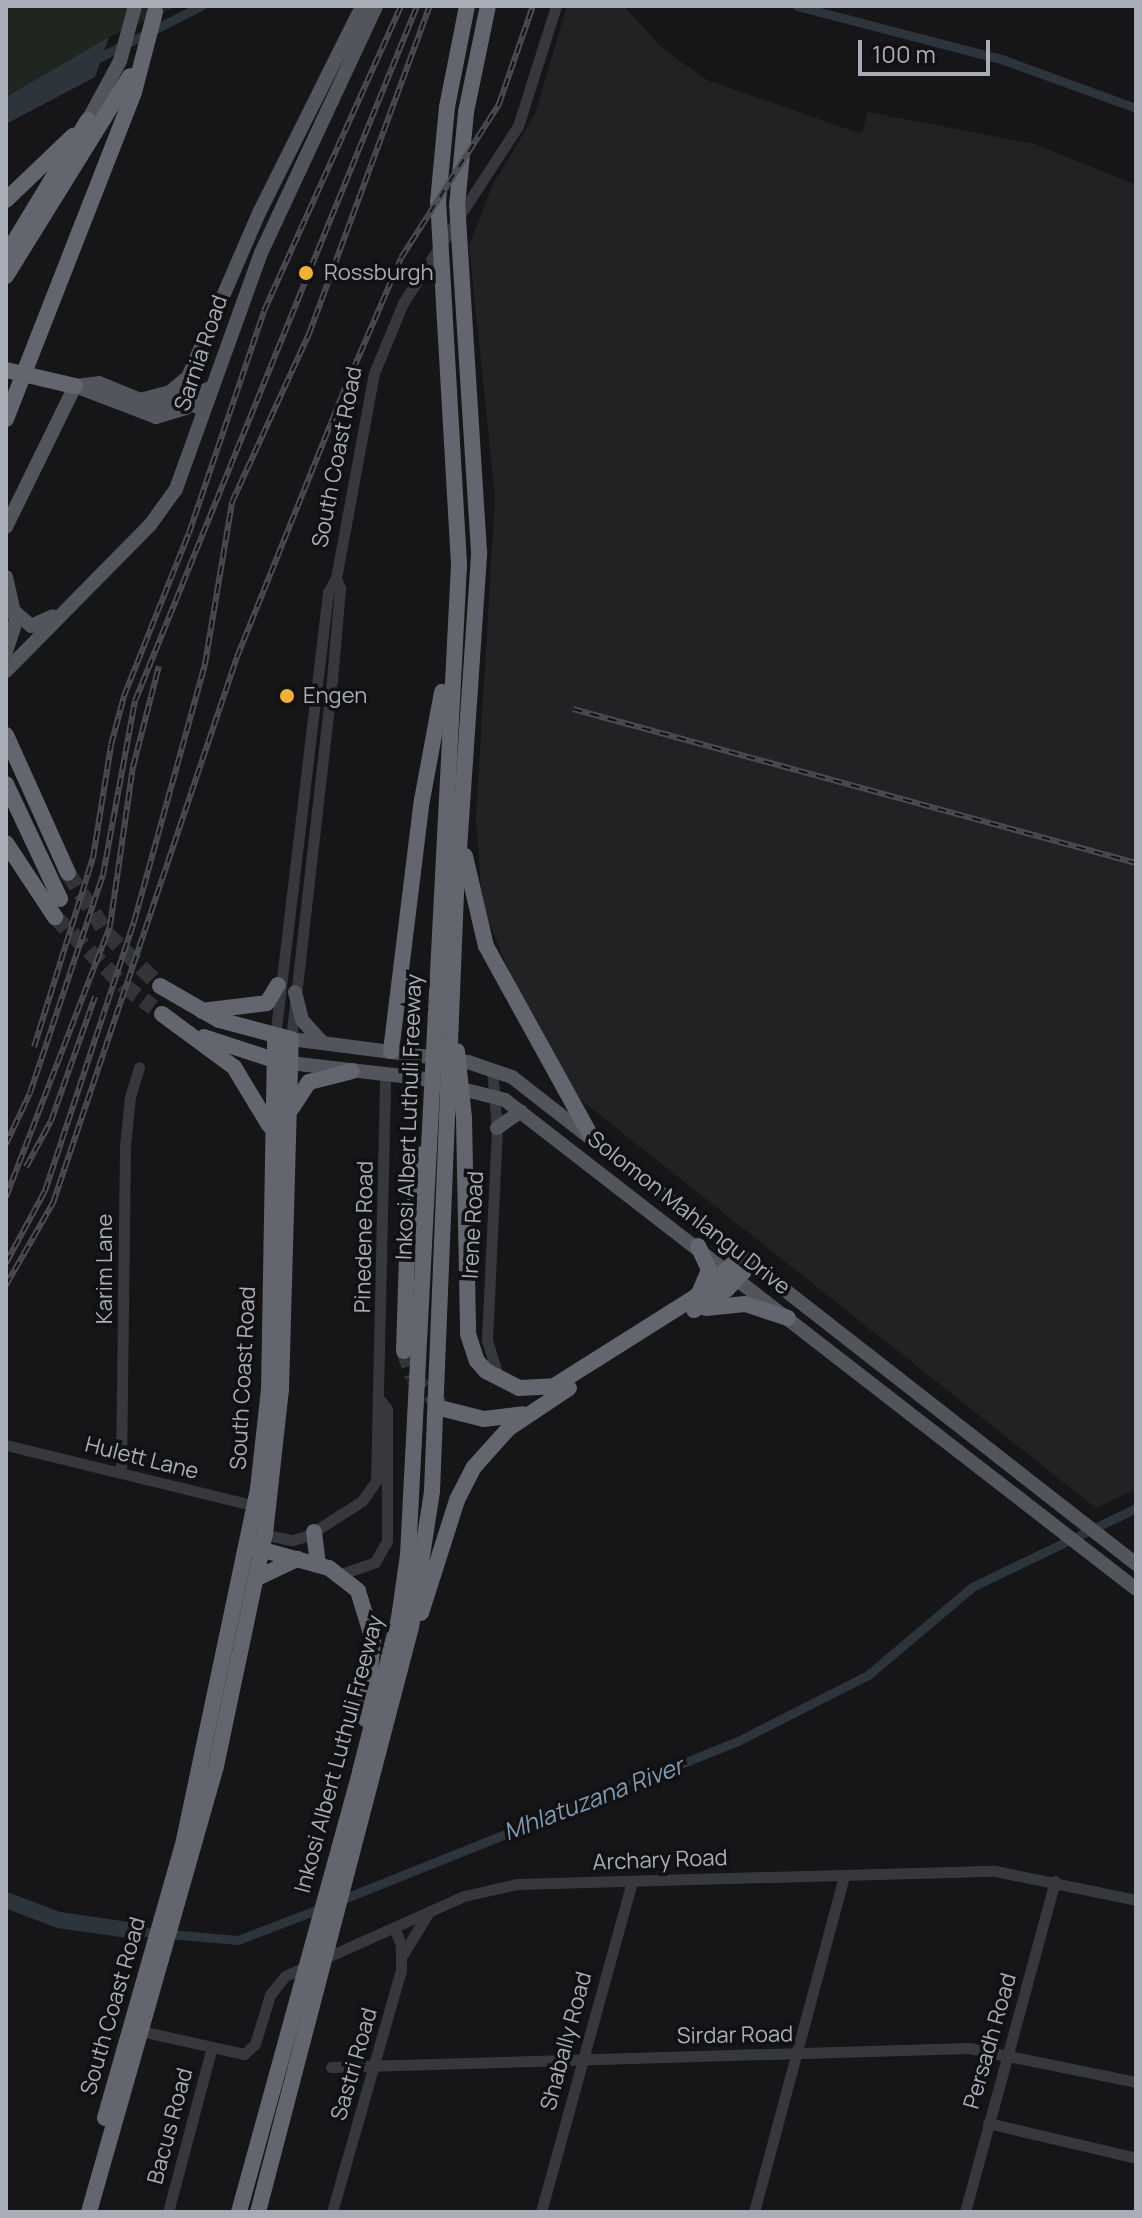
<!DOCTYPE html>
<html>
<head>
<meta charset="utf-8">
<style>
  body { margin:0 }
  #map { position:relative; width:1142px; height:2218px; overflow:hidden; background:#161618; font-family:Manrope,sans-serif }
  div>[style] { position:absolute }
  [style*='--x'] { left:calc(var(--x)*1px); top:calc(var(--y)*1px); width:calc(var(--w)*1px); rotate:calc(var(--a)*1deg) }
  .built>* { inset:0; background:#222225 }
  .green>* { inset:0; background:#1e261f }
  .water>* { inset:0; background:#2c353c }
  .canal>* { height:9px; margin:-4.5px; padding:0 4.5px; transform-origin:4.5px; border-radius:4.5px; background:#2c353c }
  .river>* { height:16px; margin:-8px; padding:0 8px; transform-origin:8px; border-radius:8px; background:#2c353c }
  .highway-tunnel>* { height:16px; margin-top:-8px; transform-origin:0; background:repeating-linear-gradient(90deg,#333438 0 16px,transparent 0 24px) }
  .minor>* { height:11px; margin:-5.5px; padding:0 5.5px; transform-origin:5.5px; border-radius:5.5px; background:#37383d }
  .major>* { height:14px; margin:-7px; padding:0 7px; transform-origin:7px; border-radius:7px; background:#53555c }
  .highway>* { height:16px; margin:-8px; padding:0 8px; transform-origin:8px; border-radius:8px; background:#63666e }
  .rail>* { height:6px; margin-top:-3px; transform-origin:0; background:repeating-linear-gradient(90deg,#111113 0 9px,#4a4c52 0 18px); box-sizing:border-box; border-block:2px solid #4a4c52 }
  .dots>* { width:22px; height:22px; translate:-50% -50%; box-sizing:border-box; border:4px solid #111113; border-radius:50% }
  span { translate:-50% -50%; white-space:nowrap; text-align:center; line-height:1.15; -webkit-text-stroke:7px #111113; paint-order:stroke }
  .poi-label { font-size:22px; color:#a8adb8 }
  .left { translate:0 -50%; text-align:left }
  .street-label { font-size:22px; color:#a8adb8 }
  .water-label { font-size:24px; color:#7f9bb3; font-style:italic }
  .frame { position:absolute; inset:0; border:8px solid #a8adb8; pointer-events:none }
  .scale { position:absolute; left:858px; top:40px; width:132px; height:36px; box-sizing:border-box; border:4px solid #a8adb8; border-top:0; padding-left:10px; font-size:24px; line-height:28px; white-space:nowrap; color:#a8adb8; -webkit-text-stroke:6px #111113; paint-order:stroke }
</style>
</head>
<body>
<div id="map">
  <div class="built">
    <i style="clip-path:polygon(567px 6px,624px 6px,662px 48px,707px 80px,844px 128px,862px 133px,868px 112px,1035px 144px,1136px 185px,1136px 1489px,1096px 1508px,552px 1077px,482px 905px,476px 817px,495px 497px,469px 246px,492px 186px,535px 114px)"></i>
  </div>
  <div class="green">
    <i style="clip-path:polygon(6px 6px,178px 6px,109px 37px,6px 97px)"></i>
  </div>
  <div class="water">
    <i style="clip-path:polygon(109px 37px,95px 77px,6px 124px,6px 97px)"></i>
  </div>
  <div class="canal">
    <i style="--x:797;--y:6;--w:214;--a:14.6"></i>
    <i style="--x:1004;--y:60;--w:140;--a:20"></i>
    <i style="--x:92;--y:61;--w:122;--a:-26.8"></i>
    <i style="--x:338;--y:1901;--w:429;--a:-21.8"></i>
    <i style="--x:736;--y:1742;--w:148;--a:-26.9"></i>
    <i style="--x:868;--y:1675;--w:136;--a:-40.2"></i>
    <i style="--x:972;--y:1587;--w:182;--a:-25.7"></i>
    <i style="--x:135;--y:1931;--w:103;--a:5"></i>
    <i style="--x:238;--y:1940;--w:92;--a:-21"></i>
  </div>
  <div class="river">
    <i style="--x:6;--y:1900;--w:57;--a:20.7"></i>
    <i style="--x:59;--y:1920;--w:77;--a:8.2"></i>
  </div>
  <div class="highway-tunnel">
    <i style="--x:68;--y:873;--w:72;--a:57.4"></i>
    <i style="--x:107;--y:934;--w:74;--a:44.5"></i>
    <i style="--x:55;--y:917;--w:98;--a:45"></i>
    <i style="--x:124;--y:986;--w:36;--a:36"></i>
    <i style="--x:404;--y:1351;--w:28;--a:71"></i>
    <i style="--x:413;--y:1377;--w:43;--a:45.9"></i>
  </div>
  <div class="minor">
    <i style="--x:275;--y:1037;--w:448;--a:-83.2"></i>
    <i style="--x:328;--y:592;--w:16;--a:-60"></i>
    <i style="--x:336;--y:578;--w:208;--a:-79.5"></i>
    <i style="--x:374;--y:373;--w:76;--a:-67.5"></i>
    <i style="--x:403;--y:303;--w:211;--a:-57"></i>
    <i style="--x:518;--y:126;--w:126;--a:-72.4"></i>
    <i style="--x:291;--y:1039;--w:361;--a:-83.5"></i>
    <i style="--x:332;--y:680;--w:92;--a:-85"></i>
    <i style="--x:340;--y:588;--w:11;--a:-112"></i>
    <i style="--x:492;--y:1069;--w:59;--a:85.2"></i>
    <i style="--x:497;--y:1128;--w:212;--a:92.7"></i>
    <i style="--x:487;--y:1340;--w:39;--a:73"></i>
    <i style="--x:6;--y:1445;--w:262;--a:13.7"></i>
    <i style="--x:121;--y:1473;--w:327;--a:-89.3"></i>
    <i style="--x:125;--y:1146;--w:49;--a:-84.2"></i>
    <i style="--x:130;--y:1097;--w:31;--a:-73"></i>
    <i style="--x:258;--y:1533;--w:35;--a:12"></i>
    <i style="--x:292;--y:1540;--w:16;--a:-15"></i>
    <i style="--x:307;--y:1536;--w:65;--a:-32.5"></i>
    <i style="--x:362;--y:1501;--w:24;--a:-55"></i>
    <i style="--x:376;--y:1481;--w:406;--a:-88.7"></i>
    <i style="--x:341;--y:1574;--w:36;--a:-19"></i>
    <i style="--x:375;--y:1562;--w:24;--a:-60"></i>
    <i style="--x:387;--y:1541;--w:132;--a:-90"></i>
    <i style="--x:387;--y:1409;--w:10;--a:-127"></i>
    <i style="--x:403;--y:1954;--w:46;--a:-58.4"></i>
    <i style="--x:136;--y:2030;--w:111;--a:12.5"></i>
    <i style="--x:244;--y:2054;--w:15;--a:-42"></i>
    <i style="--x:255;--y:2044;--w:51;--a:-73"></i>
    <i style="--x:270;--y:1995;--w:24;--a:-52"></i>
    <i style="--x:285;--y:1976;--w:196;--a:-24.1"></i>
    <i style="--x:464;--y:1896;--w:54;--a:-12.8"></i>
    <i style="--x:517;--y:1884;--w:478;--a:-1.6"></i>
    <i style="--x:995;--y:1871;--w:144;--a:11.6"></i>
    <i style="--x:331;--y:2067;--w:638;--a:-1.71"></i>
    <i style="--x:969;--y:2048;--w:170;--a:11.5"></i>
    <i style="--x:988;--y:2123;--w:152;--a:13.3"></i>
    <i style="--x:168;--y:2212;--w:168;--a:-75.1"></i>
    <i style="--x:332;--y:2212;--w:252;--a:-74.1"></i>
    <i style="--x:401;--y:1970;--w:25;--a:-90"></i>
    <i style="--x:401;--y:1945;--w:19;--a:-111"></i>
    <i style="--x:541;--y:2212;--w:343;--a:-74.6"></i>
    <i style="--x:754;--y:2212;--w:349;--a:-75"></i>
    <i style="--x:965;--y:2212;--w:343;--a:-74.8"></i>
  </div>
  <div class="major">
    <i style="--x:88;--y:120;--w:67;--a:-61.5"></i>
    <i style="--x:120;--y:61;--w:57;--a:-74.7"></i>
    <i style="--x:75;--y:386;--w:87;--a:20.9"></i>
    <i style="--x:156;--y:417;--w:31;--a:-17"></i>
    <i style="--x:186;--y:408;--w:28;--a:-42"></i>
    <i style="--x:153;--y:404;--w:32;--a:-7"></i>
    <i style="--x:185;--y:400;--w:14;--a:30"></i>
    <i style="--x:6;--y:527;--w:157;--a:-63.9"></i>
    <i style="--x:75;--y:386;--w:24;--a:-7"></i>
    <i style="--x:99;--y:383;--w:44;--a:22.5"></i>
    <i style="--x:140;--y:400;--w:31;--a:-15"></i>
    <i style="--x:170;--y:392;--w:23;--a:-40"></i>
    <i style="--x:188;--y:377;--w:179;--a:-66.6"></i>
    <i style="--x:259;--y:213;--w:231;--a:-63.5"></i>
    <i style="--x:6;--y:577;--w:45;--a:77.2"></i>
    <i style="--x:16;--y:621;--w:32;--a:108"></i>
    <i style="--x:15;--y:612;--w:21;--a:41"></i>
    <i style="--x:31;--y:626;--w:24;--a:-24"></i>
    <i style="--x:6;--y:671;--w:205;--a:-45.4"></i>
    <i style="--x:150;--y:525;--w:44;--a:-54.2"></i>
    <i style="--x:176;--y:489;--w:251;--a:-70.2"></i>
    <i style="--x:261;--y:253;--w:272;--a:-65"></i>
    <i style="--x:295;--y:992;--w:29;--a:76"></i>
    <i style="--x:302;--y:1020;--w:30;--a:48"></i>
    <i style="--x:291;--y:1039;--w:178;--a:7.4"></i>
    <i style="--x:468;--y:1062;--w:46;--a:18.8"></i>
    <i style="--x:512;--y:1077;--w:792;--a:37.97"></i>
    <i style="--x:290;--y:1063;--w:130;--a:6.6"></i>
    <i style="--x:419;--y:1078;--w:89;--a:14.3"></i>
    <i style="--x:505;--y:1100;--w:798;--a:37.77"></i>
    <i style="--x:497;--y:1128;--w:29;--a:-35"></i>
  </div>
  <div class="highway">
    <i style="--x:6;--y:200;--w:93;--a:-43.7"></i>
    <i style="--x:6;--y:255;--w:158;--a:-58.7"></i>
    <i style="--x:6;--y:276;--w:235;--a:-58.2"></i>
    <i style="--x:6;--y:370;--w:71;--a:13.1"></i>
    <i style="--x:6;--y:419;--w:351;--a:-68.6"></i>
    <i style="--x:134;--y:92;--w:83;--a:-75.3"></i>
    <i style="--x:6;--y:735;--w:151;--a:65.8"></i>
    <i style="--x:6;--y:784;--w:127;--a:64.8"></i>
    <i style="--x:6;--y:843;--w:89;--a:56.5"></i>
    <i style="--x:465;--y:856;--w:92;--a:76.9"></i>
    <i style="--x:486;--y:946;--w:219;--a:61.1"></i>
    <i style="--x:202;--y:1011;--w:65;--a:-7"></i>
    <i style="--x:267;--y:1003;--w:21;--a:-59"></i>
    <i style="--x:162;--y:1014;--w:89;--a:36.4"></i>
    <i style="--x:234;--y:1067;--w:68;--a:58.9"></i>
    <i style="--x:204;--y:1037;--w:80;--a:18.2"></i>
    <i style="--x:391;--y:1051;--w:253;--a:-83"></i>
    <i style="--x:422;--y:800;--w:110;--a:-79.5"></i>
    <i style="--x:457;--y:1051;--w:67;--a:84"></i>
    <i style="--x:464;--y:1118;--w:216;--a:88.9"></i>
    <i style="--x:468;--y:1334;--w:28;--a:72"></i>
    <i style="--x:477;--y:1361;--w:13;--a:48"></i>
    <i style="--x:486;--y:1371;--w:37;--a:27"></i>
    <i style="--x:519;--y:1388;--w:35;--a:-3"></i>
    <i style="--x:554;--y:1386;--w:165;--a:-32.2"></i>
    <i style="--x:694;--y:1298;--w:64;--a:-41.2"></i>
    <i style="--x:292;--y:1108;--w:31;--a:-57"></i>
    <i style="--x:309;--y:1082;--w:44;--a:-14.3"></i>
    <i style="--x:698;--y:1246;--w:26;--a:65"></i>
    <i style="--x:709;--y:1270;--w:23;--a:113"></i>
    <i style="--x:706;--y:1308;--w:39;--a:-6"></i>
    <i style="--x:745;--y:1304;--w:45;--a:18"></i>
    <i style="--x:694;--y:1310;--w:39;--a:-32"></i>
    <i style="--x:727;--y:1289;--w:36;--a:-46"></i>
    <i style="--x:404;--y:1351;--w:93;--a:-88.2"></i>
    <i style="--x:407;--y:1258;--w:105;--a:-81.8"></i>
    <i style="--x:444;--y:1409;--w:41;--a:14"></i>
    <i style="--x:484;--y:1419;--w:39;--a:-7"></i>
    <i style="--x:314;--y:1532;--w:32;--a:83"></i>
    <i style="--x:252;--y:1547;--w:80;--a:15.3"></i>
    <i style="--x:329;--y:1568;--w:37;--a:38"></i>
    <i style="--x:358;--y:1591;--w:51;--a:73"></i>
    <i style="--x:373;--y:1640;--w:79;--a:95.8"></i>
    <i style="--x:255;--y:1579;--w:47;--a:-25.5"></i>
    <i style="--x:421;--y:1613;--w:119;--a:-72.3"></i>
    <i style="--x:457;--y:1500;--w:37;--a:-63"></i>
    <i style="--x:474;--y:1467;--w:52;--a:-48.1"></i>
    <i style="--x:509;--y:1428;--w:72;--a:-33.7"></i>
    <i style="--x:105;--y:2118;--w:284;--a:-74.1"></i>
    <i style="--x:183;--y:1845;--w:364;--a:-78.1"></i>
    <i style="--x:258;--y:1489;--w:100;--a:-83.7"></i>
    <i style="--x:269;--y:1390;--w:353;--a:-89"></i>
    <i style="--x:89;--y:2212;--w:464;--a:-74.1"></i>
    <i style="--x:216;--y:1766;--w:237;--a:-78.1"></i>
    <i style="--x:265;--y:1534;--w:145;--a:-83.7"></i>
    <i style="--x:281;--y:1390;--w:351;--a:-88.4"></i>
    <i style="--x:291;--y:1039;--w:74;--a:-165.2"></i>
    <i style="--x:219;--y:1020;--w:68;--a:-150"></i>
    <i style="--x:239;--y:2212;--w:456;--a:-74.6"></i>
    <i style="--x:360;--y:1772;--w:159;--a:-75.8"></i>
    <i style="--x:399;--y:1618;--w:64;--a:-81.9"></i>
    <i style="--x:408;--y:1555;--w:992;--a:-87.05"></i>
    <i style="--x:459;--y:564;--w:363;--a:-93.3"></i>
    <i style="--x:438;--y:202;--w:95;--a:-84.6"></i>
    <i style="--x:447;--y:107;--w:103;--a:-78.8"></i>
    <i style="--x:258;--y:2212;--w:605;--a:-75.34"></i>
    <i style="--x:411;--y:1627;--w:138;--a:-81.2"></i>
    <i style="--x:432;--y:1491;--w:598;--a:-87.7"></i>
    <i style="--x:456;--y:893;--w:342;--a:-86.1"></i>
    <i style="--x:479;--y:552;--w:347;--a:-93.6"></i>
    <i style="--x:457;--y:206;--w:94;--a:-84.5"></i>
    <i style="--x:466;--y:112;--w:108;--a:-78.3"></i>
  </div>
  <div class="rail">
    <i style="--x:573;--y:709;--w:584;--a:15.3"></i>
    <i style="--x:34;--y:1047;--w:198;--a:-72.7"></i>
    <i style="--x:93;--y:858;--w:114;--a:-80.9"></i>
    <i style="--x:111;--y:745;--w:51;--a:-75.1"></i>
    <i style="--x:124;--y:696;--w:175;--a:-68.3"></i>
    <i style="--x:189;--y:533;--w:234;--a:-71.3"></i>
    <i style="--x:264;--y:311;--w:334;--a:-65.8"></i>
    <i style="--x:6;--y:1144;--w:56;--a:-64.8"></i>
    <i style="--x:30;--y:1093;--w:230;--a:-71.5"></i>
    <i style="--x:103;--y:875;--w:177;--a:-79.6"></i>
    <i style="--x:135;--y:701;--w:750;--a:-67.91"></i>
    <i style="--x:26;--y:1167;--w:52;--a:-61.5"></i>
    <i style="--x:51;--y:1121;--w:132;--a:-70.5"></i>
    <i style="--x:6;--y:1197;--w:290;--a:-69"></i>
    <i style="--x:110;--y:926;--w:161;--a:-81.8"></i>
    <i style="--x:133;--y:767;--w:104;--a:-75.6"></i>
    <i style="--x:6;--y:1263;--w:82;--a:-61.6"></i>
    <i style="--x:45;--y:1191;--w:283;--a:-71.7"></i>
    <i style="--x:134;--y:922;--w:268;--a:-74.6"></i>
    <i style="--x:205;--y:664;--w:164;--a:-80.5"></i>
    <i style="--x:232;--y:502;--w:185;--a:-65.4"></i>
    <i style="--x:309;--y:334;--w:350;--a:-69.8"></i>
    <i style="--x:6;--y:1285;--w:95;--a:-60.2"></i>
    <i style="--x:53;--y:1203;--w:576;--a:-71.38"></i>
    <i style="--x:237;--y:657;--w:292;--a:-68.1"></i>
    <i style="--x:346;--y:386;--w:139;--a:-66.7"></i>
    <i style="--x:401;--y:258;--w:183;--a:-57.5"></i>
    <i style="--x:499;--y:104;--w:104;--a:-70.9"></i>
  </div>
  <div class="dots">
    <i style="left:306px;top:273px;background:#f2b134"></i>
    <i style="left:287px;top:696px;background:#f2b134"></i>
  </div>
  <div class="poi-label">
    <span class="left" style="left:324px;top:273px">Rossburgh</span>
    <span class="left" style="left:303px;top:696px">Engen</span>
  </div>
  <div class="street-label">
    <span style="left:201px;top:353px;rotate:-71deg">Sarnia Road</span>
    <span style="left:337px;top:457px;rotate:-79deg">South Coast Road</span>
    <span style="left:409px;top:1117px;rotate:-88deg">Inkosi Albert Luthuli Freeway</span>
    <span style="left:689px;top:1213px;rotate:38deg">Solomon Mahlangu Drive</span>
    <span style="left:473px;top:1225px;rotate:-87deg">Irene Road</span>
    <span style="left:364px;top:1237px;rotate:-89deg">Pinedene Road</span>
    <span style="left:105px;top:1269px;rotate:-90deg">Karim Lane</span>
    <span style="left:243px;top:1378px;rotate:-87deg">South Coast Road</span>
    <span style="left:142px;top:1458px;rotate:14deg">Hulett Lane</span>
    <span style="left:339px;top:1754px;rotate:-75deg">Inkosi Albert Luthuli Freeway</span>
    <span style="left:660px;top:1860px;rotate:-2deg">Archary Road</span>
    <span style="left:113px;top:2006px;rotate:-74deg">South Coast Road</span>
    <span style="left:735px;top:2035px;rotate:-1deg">Sirdar Road</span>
    <span style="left:566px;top:2041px;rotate:-75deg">Shabally Road</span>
    <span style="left:990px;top:2041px;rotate:-74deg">Persadh Road</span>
    <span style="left:354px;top:2064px;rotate:-74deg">Sastri Road</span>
    <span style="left:170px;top:2126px;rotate:-75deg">Bacus Road</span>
  </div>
  <div class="water-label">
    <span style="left:593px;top:1798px;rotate:-21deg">Mhlatuzana River</span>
  </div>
  <div class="frame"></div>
  <div class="scale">100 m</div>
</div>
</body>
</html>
